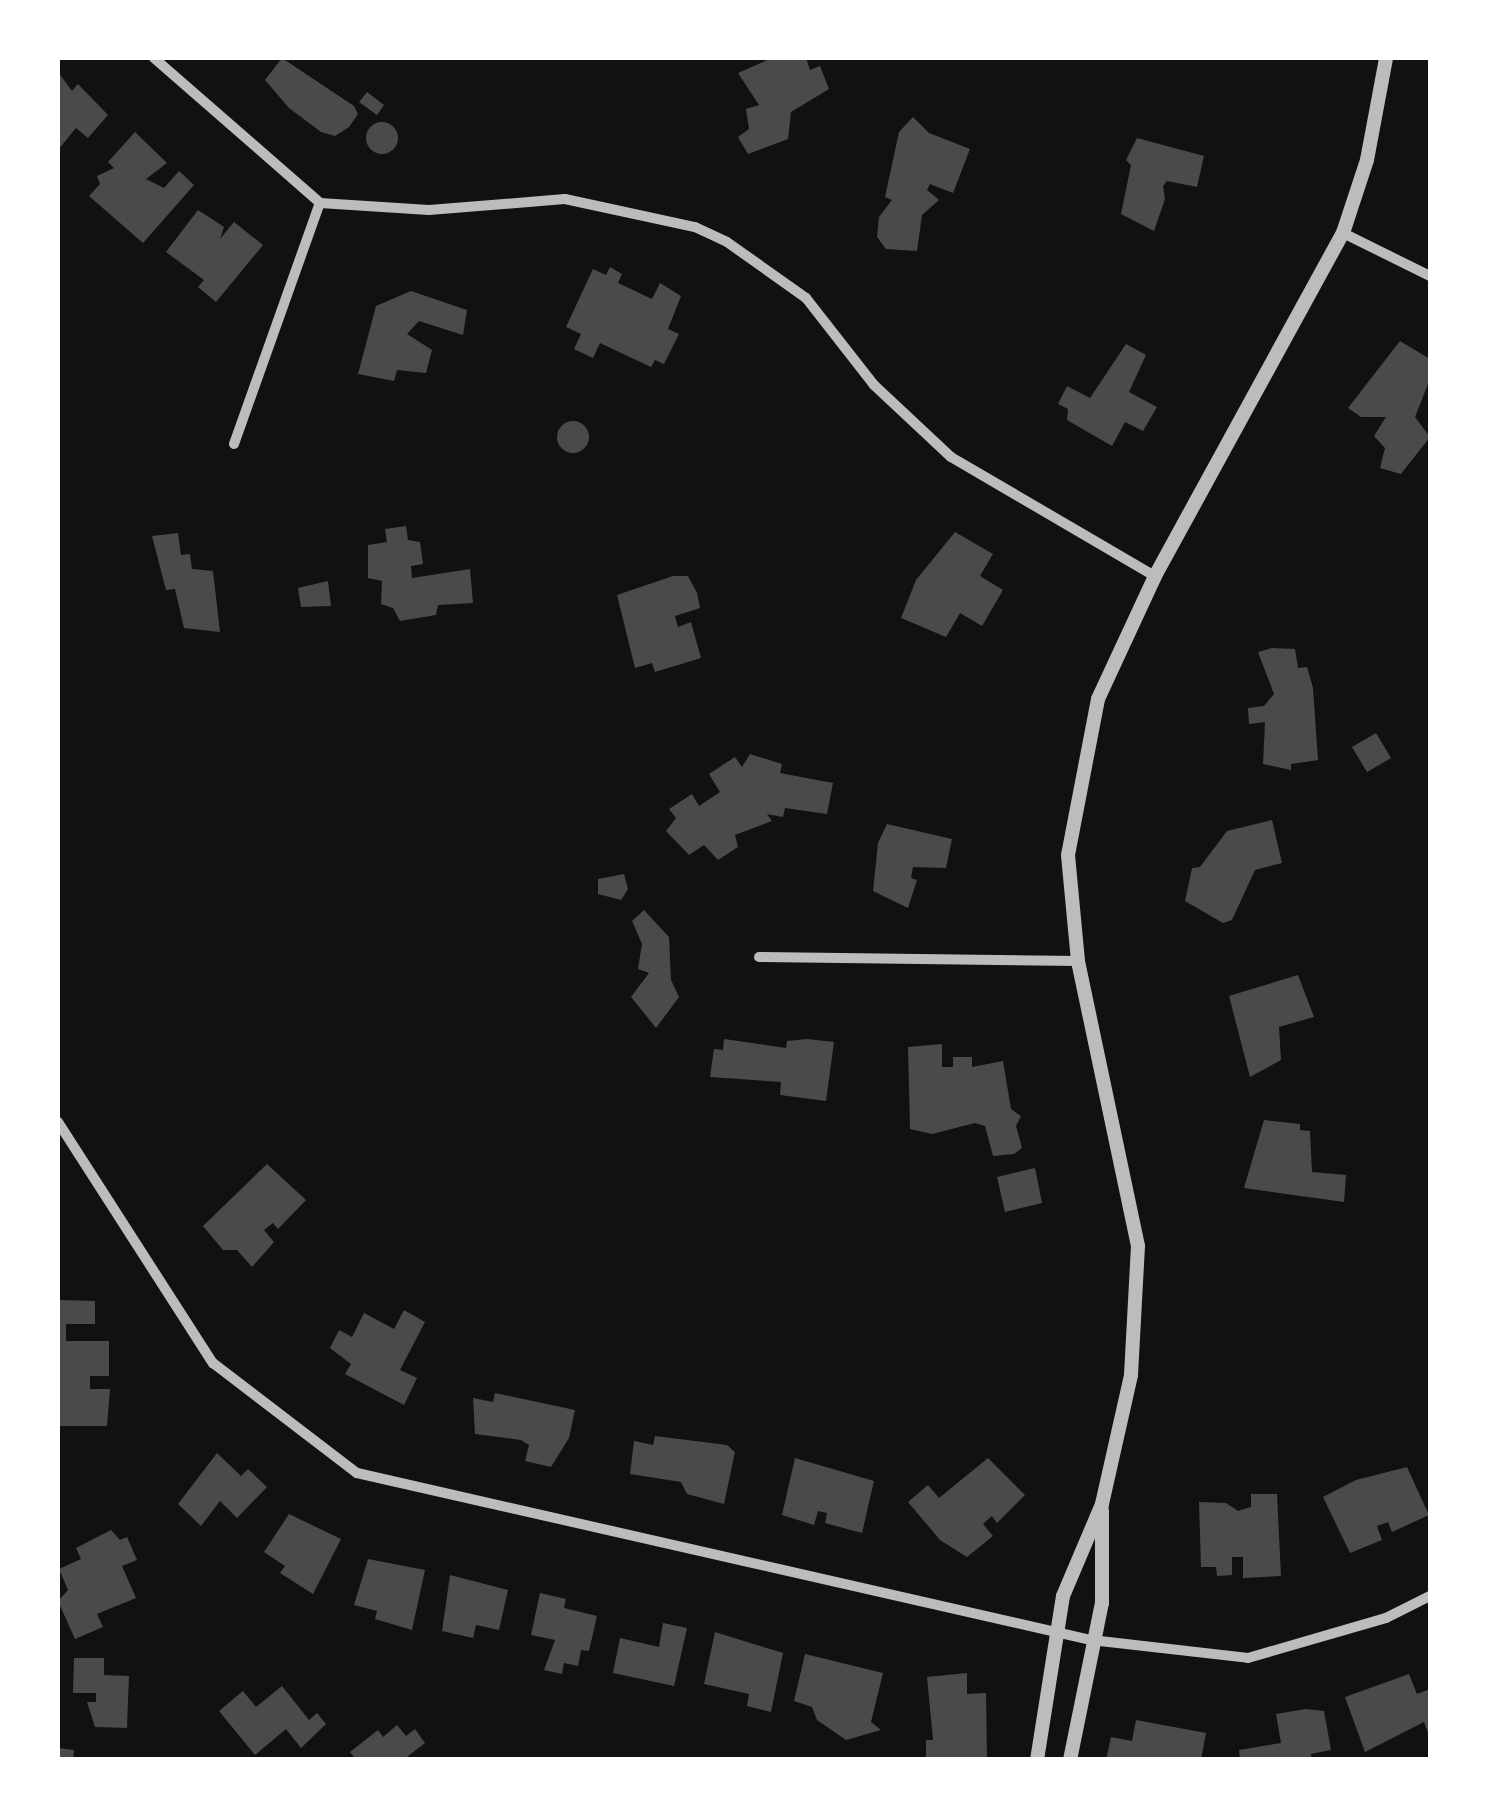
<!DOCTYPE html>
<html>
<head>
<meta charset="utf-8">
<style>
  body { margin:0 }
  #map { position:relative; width:1488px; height:1817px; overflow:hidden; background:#111; font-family:Inter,sans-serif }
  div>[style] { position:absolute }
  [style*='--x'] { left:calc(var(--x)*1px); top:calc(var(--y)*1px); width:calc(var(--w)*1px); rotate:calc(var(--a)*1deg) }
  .building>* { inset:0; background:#4a4a4a }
  .round { border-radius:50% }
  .minor>* { height:10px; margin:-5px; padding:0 5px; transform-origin:5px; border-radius:5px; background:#bcbcbc }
  .tertiary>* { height:14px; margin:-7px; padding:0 7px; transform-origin:7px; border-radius:7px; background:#bcbcbc }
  span { translate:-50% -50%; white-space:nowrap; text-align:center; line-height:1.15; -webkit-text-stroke:8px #fff; paint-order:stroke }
  .frame { position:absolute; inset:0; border:60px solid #fff; pointer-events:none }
</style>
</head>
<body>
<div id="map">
  <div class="building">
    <i style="clip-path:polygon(282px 58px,354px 106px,358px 114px,349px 127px,335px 136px,321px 132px,289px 108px,265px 80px)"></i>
    <i style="clip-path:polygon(772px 58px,806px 58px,810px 70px,820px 66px,829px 89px,791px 112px,788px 139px,748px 154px,738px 137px,749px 129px,746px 109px,759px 105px,738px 73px)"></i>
    <i style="clip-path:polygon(58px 72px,72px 91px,78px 84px,108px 115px,88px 138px,76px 128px,58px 150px)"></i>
    <i style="clip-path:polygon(367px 92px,384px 105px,377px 115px,359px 102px)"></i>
    <i style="clip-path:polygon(913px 117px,929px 133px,970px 149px,953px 193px,930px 184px,927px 190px,939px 200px,922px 215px,917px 251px,886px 249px,877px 237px,879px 217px,892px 200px,885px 197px,899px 132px)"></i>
    <i class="round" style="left:366px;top:122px;width:32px;height:32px"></i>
    <i style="clip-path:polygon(135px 132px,167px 163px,146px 179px,164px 188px,179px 171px,194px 185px,143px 243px,89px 196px,100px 184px,97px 176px,114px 168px,108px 162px)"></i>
    <i style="clip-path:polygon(1137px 138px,1204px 156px,1197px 187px,1167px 181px,1163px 186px,1165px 199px,1154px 231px,1121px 214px,1131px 165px,1126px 160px)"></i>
    <i style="clip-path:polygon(198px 210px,224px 227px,220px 239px,234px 222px,263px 245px,216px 302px,198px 287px,204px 280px,166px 252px)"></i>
    <i style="clip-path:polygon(610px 267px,622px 274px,618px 283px,652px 299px,660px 283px,681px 296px,668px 329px,679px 334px,664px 364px,655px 360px,651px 367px,600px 343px,593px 358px,574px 349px,581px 334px,566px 327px,593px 269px,606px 275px)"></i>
    <i style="clip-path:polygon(411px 291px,467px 310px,463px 335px,419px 321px,407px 334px,432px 350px,426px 373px,397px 370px,394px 381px,358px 374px,376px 306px)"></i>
    <i style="clip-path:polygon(1400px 341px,1430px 359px,1430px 379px,1415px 417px,1430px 437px,1401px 474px,1380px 468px,1385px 448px,1374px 436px,1386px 417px,1361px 417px,1348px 408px)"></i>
    <i style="clip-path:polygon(1126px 344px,1146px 355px,1129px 392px,1157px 407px,1143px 431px,1125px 422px,1112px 446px,1067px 420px,1068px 409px,1058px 404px,1067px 386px,1090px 398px)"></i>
    <i class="round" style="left:557px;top:421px;width:32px;height:32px"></i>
    <i style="clip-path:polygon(406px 526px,408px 540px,420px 542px,423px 564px,411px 566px,412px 578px,470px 569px,473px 603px,438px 605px,436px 615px,400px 621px,393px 608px,381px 604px,382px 581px,368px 578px,368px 545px,387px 542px,385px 529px)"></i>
    <i style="clip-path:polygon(955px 532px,993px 554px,980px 576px,1003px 590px,982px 626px,960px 613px,946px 637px,901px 618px,916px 580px)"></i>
    <i style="clip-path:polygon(178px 533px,181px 555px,190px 554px,192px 569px,213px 571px,220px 632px,184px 628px,175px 589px,166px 590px,152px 536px)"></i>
    <i style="clip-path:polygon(673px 576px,688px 576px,697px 593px,700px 608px,675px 616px,678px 627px,691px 622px,701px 658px,655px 672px,652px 663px,635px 668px,617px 595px)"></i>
    <i style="clip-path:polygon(328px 581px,331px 606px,301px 607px,298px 588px)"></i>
    <i style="clip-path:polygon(1272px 648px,1295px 649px,1298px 668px,1307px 667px,1313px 688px,1318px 760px,1291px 764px,1291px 770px,1263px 764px,1265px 722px,1249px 724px,1248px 708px,1264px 706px,1274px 694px,1258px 652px)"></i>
    <i style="clip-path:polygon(1376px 733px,1391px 758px,1367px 772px,1352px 747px)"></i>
    <i style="clip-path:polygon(750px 754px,782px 764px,780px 773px,833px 783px,827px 814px,785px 808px,783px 817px,767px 814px,772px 821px,735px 835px,738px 847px,718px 860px,704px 845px,689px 855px,666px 831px,676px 818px,669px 809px,692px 794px,699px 806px,720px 792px,709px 774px,735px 757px,742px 767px)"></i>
    <i style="clip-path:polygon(1272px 820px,1282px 863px,1255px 870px,1232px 920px,1223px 923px,1185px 901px,1192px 868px,1200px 867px,1227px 831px)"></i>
    <i style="clip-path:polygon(887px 824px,952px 839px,946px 868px,913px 867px,911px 878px,917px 880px,908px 908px,873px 891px,878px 843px)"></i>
    <i style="clip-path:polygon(624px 874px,628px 889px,621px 900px,598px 894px,598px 879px)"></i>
    <i style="clip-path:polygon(644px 910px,669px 937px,671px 980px,679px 997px,656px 1028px,631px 997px,649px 973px,638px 969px,642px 944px,632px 921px)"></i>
    <i style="clip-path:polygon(1298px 975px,1314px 1017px,1279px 1027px,1281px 1060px,1250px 1077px,1229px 996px)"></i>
    <i style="clip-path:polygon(724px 1039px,786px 1048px,787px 1041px,807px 1039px,834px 1042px,826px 1101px,780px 1095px,781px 1082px,710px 1077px,714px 1049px,723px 1050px)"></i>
    <i style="clip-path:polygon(942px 1044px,942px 1067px,953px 1067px,953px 1057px,972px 1057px,972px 1067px,1003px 1061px,1011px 1109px,1021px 1116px,1016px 1126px,1022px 1148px,1014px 1154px,993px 1156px,985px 1126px,975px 1123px,932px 1134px,910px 1129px,908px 1047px)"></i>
    <i style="clip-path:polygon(1264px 1120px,1300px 1124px,1300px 1130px,1310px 1131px,1312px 1172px,1346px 1175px,1344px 1202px,1244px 1188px)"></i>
    <i style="clip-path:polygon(267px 1164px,306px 1200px,278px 1229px,273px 1223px,264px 1230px,274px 1242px,252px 1267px,237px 1250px,223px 1250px,203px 1226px)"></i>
    <i style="clip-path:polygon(1035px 1168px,1042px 1203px,1005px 1212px,997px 1177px)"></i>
    <i style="clip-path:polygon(58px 1300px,95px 1301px,95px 1324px,66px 1324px,66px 1341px,109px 1341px,109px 1376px,90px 1376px,90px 1389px,110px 1389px,107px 1426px,58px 1426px)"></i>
    <i style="clip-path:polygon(404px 1310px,425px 1322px,400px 1370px,417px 1378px,404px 1405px,345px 1374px,351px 1364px,330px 1348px,339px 1330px,352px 1337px,364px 1313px,394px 1329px)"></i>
    <i style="clip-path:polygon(495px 1393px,575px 1410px,569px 1438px,551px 1467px,525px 1461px,529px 1445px,521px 1440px,475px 1434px,473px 1398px,493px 1402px)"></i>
    <i style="clip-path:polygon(655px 1436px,727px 1445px,735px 1452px,724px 1504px,687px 1494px,681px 1482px,630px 1474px,634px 1441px,653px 1445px)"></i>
    <i style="clip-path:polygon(217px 1453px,241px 1476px,248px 1469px,267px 1487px,237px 1518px,220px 1501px,201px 1526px,178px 1504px)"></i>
    <i style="clip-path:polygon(795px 1458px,874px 1481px,862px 1533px,825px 1523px,827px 1513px,818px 1511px,814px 1525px,782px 1515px)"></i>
    <i style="clip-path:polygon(988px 1458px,1025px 1495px,997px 1523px,992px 1516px,983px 1524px,993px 1536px,967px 1557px,940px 1540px,908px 1502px,928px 1485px,939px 1498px)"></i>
    <i style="clip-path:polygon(1407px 1467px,1429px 1515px,1392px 1532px,1388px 1522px,1377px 1526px,1382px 1540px,1350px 1553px,1323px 1497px,1356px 1480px)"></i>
    <i style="clip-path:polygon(1251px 1494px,1277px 1494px,1281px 1576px,1243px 1578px,1243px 1557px,1232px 1557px,1232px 1575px,1217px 1576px,1216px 1567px,1201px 1567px,1199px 1502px,1226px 1503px,1238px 1511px,1251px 1507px)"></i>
    <i style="clip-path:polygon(289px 1514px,341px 1539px,313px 1594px,280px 1573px,285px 1566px,264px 1552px)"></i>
    <i style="clip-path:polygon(111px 1530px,120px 1540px,127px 1537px,137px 1560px,122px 1566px,136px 1598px,97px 1614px,103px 1627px,75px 1639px,58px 1601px,68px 1590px,59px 1569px,81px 1559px,76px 1548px)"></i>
    <i style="clip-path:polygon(368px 1559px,425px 1570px,412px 1630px,375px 1619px,377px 1611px,354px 1605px)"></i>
    <i style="clip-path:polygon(450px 1575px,508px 1590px,499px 1630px,476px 1625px,473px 1638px,442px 1631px)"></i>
    <i style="clip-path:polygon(540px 1593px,566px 1599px,564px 1608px,597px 1616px,589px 1651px,581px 1650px,578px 1666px,564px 1663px,562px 1674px,544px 1670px,555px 1640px,531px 1635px)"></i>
    <i style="clip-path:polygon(663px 1623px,687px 1628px,674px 1686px,613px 1673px,620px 1638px,659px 1647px)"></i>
    <i style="clip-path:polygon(715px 1632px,783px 1653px,771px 1712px,747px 1706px,749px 1694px,704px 1684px)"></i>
    <i style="clip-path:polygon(805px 1654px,883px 1673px,871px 1722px,881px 1730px,846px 1740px,817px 1720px,812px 1707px,794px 1701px)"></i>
    <i style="clip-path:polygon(74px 1658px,104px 1658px,104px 1675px,129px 1676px,127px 1728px,95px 1727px,87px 1702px,96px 1702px,96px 1693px,73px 1693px)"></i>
    <i style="clip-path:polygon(967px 1673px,967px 1694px,986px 1693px,987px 1760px,926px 1760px,926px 1740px,933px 1740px,927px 1677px)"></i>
    <i style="clip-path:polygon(1409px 1674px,1417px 1694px,1430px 1689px,1430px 1738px,1424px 1722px,1365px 1752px,1345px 1697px)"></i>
    <i style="clip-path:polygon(282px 1686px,309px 1720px,317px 1713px,326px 1724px,301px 1748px,286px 1729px,255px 1755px,219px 1711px,243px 1691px,256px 1707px)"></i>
    <i style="clip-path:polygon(1306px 1709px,1324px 1711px,1331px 1750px,1311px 1754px,1312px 1760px,1240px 1760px,1239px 1750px,1281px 1743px,1276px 1714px)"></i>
    <i style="clip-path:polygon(1136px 1720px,1206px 1733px,1201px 1760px,1106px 1760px,1111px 1737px,1132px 1741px)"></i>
    <i style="clip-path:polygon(397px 1725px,406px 1736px,415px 1729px,425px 1743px,403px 1760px,356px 1760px,350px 1752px,378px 1730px,383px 1737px)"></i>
    <i style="clip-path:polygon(58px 1748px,74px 1750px,73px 1760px,58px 1760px)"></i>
  </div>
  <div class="minor">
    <i style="--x:154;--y:58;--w:220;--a:41.1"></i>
    <i style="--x:320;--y:203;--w:109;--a:3.7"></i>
    <i style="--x:429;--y:210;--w:136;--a:-4.6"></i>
    <i style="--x:565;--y:199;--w:133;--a:12.2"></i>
    <i style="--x:695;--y:227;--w:35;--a:25"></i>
    <i style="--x:727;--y:242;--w:97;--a:35.3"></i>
    <i style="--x:806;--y:298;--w:110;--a:52"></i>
    <i style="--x:874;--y:385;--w:105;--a:43.1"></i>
    <i style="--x:951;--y:457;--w:236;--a:30.3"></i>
    <i style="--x:1343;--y:233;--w:97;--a:26.3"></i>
    <i style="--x:234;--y:444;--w:256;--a:-70.4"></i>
    <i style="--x:759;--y:957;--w:319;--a:0.7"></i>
    <i style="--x:58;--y:1122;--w:287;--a:57.3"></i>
    <i style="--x:213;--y:1363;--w:181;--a:37.4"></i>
    <i style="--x:357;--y:1473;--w:753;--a:12.82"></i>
    <i style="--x:1091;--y:1640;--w:158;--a:6.5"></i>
    <i style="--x:1248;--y:1658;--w:144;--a:-16.2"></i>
    <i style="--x:1386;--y:1618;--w:49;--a:-26.6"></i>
  </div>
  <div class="tertiary">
    <i style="--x:1037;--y:1760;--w:166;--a:-81"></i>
    <i style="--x:1063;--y:1596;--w:100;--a:-67"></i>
    <i style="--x:1102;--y:1504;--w:132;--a:-77.3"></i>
    <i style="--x:1131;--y:1375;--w:129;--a:-86.9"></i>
    <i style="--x:1138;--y:1246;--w:291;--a:-101.9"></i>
    <i style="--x:1078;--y:961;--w:106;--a:-95.4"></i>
    <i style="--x:1068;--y:855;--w:159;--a:-79.1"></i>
    <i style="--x:1098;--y:699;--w:136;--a:-65.1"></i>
    <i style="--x:1155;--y:576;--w:391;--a:-61.3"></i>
    <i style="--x:1343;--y:233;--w:77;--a:-71.8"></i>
    <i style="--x:1367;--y:160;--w:104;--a:-79.4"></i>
    <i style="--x:1070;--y:1760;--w:160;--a:-78.5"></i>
    <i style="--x:1102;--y:1603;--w:93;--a:-90"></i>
  </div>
  <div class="frame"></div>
</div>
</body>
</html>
